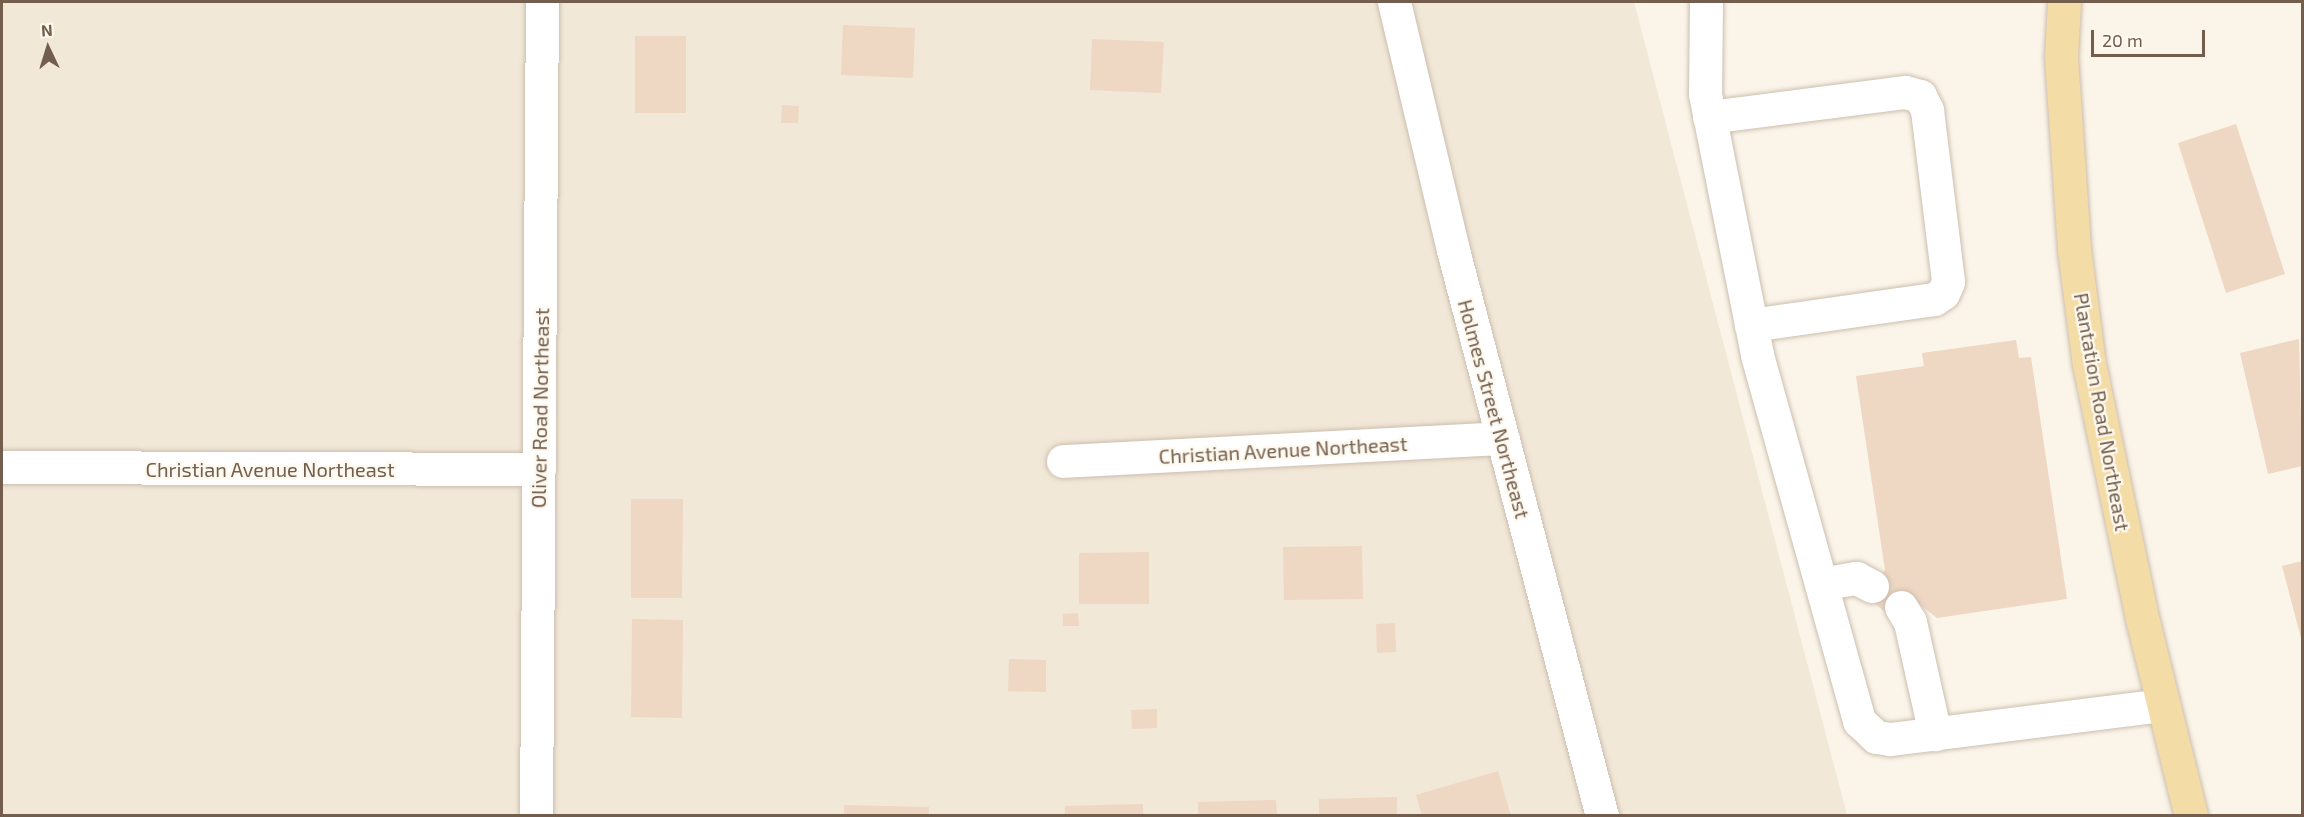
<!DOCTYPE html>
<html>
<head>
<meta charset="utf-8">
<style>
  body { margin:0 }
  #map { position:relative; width:2304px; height:817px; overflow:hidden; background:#fbf5e9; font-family:"Exo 2",sans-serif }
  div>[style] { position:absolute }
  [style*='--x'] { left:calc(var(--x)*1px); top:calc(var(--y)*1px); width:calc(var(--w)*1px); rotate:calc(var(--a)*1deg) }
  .residential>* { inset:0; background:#f2e8d8 }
  .building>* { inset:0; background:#eed7c3 }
  .roads { filter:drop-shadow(0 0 2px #ccbeaf) drop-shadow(0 0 2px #ccbeaf) }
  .minor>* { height:33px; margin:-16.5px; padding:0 16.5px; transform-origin:16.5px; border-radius:16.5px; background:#fff }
  .major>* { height:33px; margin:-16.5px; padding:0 16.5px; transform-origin:16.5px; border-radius:16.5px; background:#f4dca7 }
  span { translate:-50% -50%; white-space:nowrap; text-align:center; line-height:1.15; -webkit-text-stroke:4.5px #fef9ef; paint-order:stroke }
  .street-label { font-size:20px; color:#735e4e }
  .frame { position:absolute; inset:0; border:3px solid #735e4e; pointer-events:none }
  .north { position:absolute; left:18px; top:18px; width:60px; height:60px; -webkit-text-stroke:4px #fef9ef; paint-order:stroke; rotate:356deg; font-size:16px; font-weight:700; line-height:24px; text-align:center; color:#735e4e }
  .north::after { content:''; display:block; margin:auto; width:21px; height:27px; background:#735e4e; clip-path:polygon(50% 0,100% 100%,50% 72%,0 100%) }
  .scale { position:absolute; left:2091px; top:30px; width:114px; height:27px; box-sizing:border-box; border:3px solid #735e4e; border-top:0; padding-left:8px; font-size:18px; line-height:21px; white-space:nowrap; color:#735e4e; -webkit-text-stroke:4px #fef9ef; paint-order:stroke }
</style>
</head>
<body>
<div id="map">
  <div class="residential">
    <i style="clip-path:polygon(2px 2px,1634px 2px,1847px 815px,2px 816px)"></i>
  </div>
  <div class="building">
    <i style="clip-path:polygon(843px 25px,915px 28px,913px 78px,841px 75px)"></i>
    <i style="clip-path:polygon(635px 36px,686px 36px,686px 113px,635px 113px)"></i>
    <i style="clip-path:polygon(1092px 39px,1164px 42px,1161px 93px,1090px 90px)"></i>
    <i style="clip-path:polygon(782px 105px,799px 106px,798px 123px,781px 123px)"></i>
    <i style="clip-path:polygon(2236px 124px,2285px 274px,2226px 293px,2178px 143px)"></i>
    <i style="clip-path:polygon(2299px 339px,2302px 466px,2268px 474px,2240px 353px)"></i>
    <i style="clip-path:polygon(2016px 340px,2019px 358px,2031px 357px,2067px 599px,1937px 618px,1910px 597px,1892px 618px,1865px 595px,1885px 570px,1856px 376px,1924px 366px,1922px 353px)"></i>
    <i style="clip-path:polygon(631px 499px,683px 499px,682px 598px,631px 598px)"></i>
    <i style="clip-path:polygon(1362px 546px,1363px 599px,1284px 600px,1283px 547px)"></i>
    <i style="clip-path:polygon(1149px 552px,1149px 604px,1079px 604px,1079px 553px)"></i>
    <i style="clip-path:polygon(2302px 561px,2302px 642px,2282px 566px)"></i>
    <i style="clip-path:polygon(1078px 613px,1079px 626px,1063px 626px,1063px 614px)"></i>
    <i style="clip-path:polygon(632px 619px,683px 620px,682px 718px,631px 717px)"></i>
    <i style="clip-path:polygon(1395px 623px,1396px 652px,1377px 653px,1376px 624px)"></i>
    <i style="clip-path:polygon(1009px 659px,1046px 660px,1046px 692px,1008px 691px)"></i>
    <i style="clip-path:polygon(1157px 709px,1157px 728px,1132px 729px,1131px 710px)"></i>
    <i style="clip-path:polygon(1498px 771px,1511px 816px,1422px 816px,1416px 795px)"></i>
    <i style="clip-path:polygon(1397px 797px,1397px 816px,1319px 816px,1319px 799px)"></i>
    <i style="clip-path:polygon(1276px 800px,1277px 816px,1198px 816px,1198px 802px)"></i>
    <i style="clip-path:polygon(1143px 804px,1143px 816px,1065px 816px,1065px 806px)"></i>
    <i style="clip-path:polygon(844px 805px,929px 807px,929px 816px,844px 816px)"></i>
  </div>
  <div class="roads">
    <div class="minor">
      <i style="--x:1394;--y:2;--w:255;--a:76.6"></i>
      <i style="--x:1453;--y:250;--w:585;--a:75.25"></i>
      <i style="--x:1706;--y:2;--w:92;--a:90.6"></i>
      <i style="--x:1705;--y:94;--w:266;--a:78.7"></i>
      <i style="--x:1757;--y:355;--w:380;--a:74.4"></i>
      <i style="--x:1859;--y:721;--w:23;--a:43"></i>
      <i style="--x:1876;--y:737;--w:14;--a:8"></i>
      <i style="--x:1890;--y:739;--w:275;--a:-7.1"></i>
      <i style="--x:1709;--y:117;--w:198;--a:-7.3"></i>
      <i style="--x:1905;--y:92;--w:16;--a:15"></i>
      <i style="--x:1920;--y:96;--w:16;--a:63"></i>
      <i style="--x:1927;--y:110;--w:173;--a:83"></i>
      <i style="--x:1948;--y:282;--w:12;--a:114"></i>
      <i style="--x:1943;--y:293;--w:11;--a:146"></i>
      <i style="--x:1934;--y:299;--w:185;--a:171.9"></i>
      <i style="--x:1063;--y:461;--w:440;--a:-3"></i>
      <i style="--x:2;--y:467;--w:537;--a:0.21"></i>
      <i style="--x:1821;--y:584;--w:36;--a:-10"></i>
      <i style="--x:1856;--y:578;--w:18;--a:27"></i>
      <i style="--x:1901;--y:607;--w:17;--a:59"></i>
      <i style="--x:1910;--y:622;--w:115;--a:77.4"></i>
      <i style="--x:536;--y:816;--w:814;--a:-89.58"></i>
    </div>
    <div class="major">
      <i style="--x:2064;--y:2;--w:55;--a:93.1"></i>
      <i style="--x:2061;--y:57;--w:192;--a:86.1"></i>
      <i style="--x:2074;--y:249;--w:116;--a:82.6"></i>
      <i style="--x:2089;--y:364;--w:264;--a:78.2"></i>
      <i style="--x:2143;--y:622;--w:200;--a:76.1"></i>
    </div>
  </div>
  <div class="street-label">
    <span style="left:540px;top:408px;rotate:-89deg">Oliver Road Northeast</span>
    <span style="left:1494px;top:409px;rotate:75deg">Holmes Street Northeast</span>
    <span style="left:2102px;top:412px;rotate:80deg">Plantation Road Northeast</span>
    <span style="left:1283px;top:450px;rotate:-3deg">Christian Avenue Northeast</span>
    <span style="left:270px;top:469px">Christian Avenue Northeast</span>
  </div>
  <div class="frame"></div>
  <div class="north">N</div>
  <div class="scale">20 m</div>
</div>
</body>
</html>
